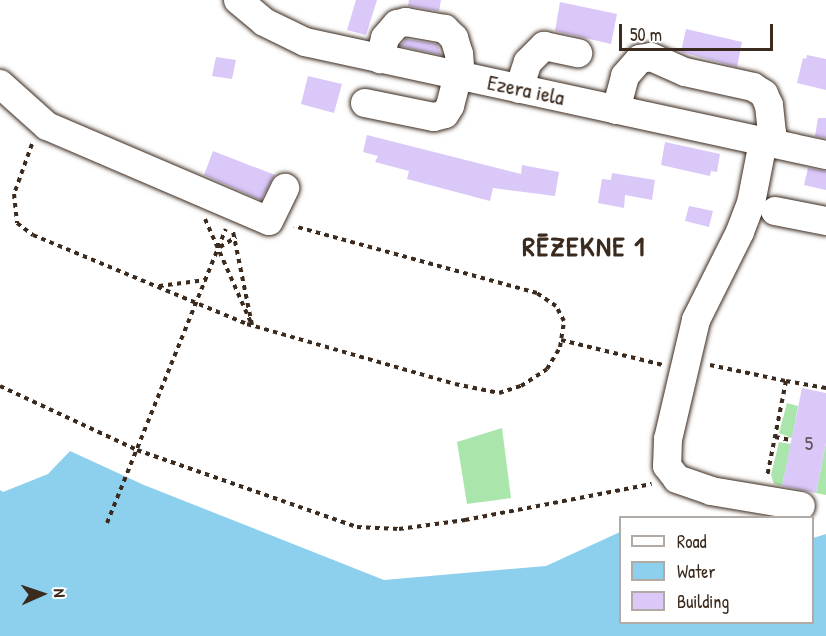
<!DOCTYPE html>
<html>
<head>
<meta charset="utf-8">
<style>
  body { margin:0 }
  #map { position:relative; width:826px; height:636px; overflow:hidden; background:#fff; font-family:"Patrick Hand",sans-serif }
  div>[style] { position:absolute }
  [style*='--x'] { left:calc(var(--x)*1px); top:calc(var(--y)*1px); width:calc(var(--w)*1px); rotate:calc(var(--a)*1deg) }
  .green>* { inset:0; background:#aae6ab }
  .water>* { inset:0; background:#8dd0ee }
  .building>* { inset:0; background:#dac8f9 }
  .path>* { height:4px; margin-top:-2px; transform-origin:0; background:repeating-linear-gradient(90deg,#3b2a1e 0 4.5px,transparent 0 9px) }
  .roads { filter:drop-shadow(0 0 2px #3b2a1e) drop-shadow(0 0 2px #3b2a1e) }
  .minor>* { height:28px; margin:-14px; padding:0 14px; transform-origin:14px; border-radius:14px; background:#fff }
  span { translate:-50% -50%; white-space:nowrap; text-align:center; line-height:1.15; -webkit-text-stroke:4.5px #fff; paint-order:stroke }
  .number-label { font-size:20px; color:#635255 }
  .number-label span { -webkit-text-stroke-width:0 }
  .street-label { font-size:22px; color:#3b2a1e }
  .district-label { font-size:28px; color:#3b2a1e; font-weight:700; letter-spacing:1.5px }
  .legend { position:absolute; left:619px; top:516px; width:195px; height:108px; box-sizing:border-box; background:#fff; border:2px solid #b1aaa5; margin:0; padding:8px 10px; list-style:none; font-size:18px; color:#3b2a1e }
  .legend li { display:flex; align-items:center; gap:12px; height:30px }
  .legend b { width:30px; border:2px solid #b1aaa5 }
  .north { position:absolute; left:12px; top:564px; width:60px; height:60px; -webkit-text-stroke:4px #fff; paint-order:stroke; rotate:87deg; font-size:16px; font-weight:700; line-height:24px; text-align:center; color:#3b2a1e }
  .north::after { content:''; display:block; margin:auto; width:21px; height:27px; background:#3b2a1e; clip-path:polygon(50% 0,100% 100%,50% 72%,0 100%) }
  .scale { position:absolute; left:619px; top:24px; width:154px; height:27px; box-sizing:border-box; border:3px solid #3b2a1e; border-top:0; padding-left:8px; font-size:18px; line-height:21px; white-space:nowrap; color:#3b2a1e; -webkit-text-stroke:4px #fff; paint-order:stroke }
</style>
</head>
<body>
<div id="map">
  <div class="green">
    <i style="clip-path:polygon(787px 403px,798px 406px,792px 438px,779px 433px)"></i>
    <i style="clip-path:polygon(502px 428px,511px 498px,467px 504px,457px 442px)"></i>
    <i style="clip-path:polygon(779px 442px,791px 444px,782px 486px,774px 484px,771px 475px)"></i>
    <i style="clip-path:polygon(826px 443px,826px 495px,816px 493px)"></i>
  </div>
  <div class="water">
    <i style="clip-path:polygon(70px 451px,144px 485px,384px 580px,546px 566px,620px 532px,620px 622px,812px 622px,813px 538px,826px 534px,826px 636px,0 636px,0 490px,3px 492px,48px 474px)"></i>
  </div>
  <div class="building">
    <i style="clip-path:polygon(356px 0,377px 0,366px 35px,347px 30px)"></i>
    <i style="clip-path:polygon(409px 0,441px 0,439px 11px,408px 6px)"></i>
    <i style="clip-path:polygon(560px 2px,617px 14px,611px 44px,555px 31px)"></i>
    <i style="clip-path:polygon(686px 29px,742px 42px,737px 67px,681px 52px)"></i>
    <i style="clip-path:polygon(406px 39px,437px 44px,441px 55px,400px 46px)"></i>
    <i style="clip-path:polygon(807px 55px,826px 59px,826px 90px,797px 83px,803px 58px,806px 59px)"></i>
    <i style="clip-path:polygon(216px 57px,236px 60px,232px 79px,212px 76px)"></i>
    <i style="clip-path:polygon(308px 76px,342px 84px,334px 113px,301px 104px)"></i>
    <i style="clip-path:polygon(818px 118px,826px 118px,826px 138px,815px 136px)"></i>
    <i style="clip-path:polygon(367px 135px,521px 174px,522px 165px,559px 172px,555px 196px,493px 188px,490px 201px,407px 179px,409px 171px,375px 162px,378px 156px,363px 152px)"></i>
    <i style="clip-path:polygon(665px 142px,720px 154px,717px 172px,711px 171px,710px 176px,661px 165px)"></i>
    <i style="clip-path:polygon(213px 151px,275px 175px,261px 200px,204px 175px)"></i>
    <i style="clip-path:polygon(808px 168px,826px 171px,826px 190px,804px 185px)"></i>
    <i style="clip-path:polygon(612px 173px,655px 180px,652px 200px,625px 195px,624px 208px,598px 203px,602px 179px,611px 180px)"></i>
    <i style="clip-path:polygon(689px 206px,713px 211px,709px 227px,685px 221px)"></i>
    <i style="clip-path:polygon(802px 388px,826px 393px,826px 443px,816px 493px,782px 486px)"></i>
  </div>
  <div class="path">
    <i style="--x:32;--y:144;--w:53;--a:109.8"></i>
    <i style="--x:14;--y:194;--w:29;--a:84"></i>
    <i style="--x:17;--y:223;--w:20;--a:37"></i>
    <i style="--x:33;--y:235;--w:232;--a:22.6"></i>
    <i style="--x:247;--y:324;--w:216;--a:16.1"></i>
    <i style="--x:455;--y:384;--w:45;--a:11.6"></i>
    <i style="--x:499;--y:393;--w:23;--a:-18"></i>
    <i style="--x:521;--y:386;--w:31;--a:-33"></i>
    <i style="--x:547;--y:369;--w:26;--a:-59"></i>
    <i style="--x:560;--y:347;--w:26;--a:-81"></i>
    <i style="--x:564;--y:321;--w:17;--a:-118"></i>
    <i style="--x:556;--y:306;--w:23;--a:-146"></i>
    <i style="--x:537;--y:293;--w:252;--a:-164.6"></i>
    <i style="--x:205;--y:219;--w:116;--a:66.1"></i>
    <i style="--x:252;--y:325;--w:95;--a:-101.5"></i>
    <i style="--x:220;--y:247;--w:19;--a:-32"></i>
    <i style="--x:159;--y:286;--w:47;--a:-7.3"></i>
    <i style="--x:561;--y:340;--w:105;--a:13.8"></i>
    <i style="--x:710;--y:365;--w:78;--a:11.9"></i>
    <i style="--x:786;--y:381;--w:98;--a:101.2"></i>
    <i style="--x:786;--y:381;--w:41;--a:9.9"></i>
    <i style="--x:0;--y:386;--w:151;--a:25"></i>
    <i style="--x:137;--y:450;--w:233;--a:19.3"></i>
    <i style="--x:357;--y:527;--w:42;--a:2.7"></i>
    <i style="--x:399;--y:529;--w:67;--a:-7.8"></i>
    <i style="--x:465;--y:520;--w:190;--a:-10.9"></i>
    <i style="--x:775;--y:437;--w:16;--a:11"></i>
    <i style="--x:107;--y:523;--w:317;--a:-68"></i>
  </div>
  <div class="roads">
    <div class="minor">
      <i style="--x:238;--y:0;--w:34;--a:40"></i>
      <i style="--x:264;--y:22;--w:46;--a:26"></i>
      <i style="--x:305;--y:42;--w:533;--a:12.24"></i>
      <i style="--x:0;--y:84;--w:63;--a:41.8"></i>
      <i style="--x:47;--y:126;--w:241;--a:23.2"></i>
      <i style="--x:269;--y:221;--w:37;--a:-64"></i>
      <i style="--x:519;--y:89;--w:28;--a:-72"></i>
      <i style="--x:528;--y:62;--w:23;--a:-45"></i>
      <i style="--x:544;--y:46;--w:35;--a:12"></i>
      <i style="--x:365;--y:103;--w:70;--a:11.5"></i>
      <i style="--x:434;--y:117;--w:11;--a:-15"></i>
      <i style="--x:445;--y:114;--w:9;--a:-58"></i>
      <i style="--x:450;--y:106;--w:40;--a:-75.6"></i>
      <i style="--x:460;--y:67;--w:13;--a:-94"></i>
      <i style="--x:459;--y:54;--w:17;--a:-107"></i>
      <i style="--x:454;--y:38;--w:13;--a:-135"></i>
      <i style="--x:445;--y:29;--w:40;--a:-170"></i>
      <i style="--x:406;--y:22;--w:9;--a:167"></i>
      <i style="--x:397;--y:24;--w:18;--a:131"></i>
      <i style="--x:385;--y:38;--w:22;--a:103"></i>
      <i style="--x:616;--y:110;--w:35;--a:-75"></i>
      <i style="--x:625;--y:76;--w:23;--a:-49"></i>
      <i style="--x:640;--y:59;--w:11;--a:-10"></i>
      <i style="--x:651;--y:57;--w:37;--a:24"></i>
      <i style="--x:685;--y:72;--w:70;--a:12.4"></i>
      <i style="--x:753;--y:87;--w:13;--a:32"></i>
      <i style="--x:764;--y:94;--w:12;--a:66"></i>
      <i style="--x:769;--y:105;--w:28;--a:84"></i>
      <i style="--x:772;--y:133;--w:11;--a:100"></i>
      <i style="--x:763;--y:142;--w:62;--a:101.1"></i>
      <i style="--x:751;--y:203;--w:31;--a:111"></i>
      <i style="--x:740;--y:232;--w:98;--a:116.6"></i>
      <i style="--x:696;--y:320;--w:122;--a:103.2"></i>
      <i style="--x:668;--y:439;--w:27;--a:92"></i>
      <i style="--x:667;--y:466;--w:16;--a:52"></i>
      <i style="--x:677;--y:479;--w:36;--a:19"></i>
      <i style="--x:711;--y:491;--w:91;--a:9.5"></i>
      <i style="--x:775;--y:211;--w:52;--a:11.1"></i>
    </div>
  </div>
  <div class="number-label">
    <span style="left:809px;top:442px">5</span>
  </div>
  <div class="street-label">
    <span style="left:526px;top:90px;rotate:12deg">Ezera iela</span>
  </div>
  <div class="district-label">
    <span style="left:584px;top:246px">RĒZEKNE 1</span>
  </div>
  <ul class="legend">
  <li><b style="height:8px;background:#fff"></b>Road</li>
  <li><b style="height:16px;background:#8dd0ee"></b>Water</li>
  <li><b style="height:16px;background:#dac8f9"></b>Building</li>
  </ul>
  <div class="north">N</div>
  <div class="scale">50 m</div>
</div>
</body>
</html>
